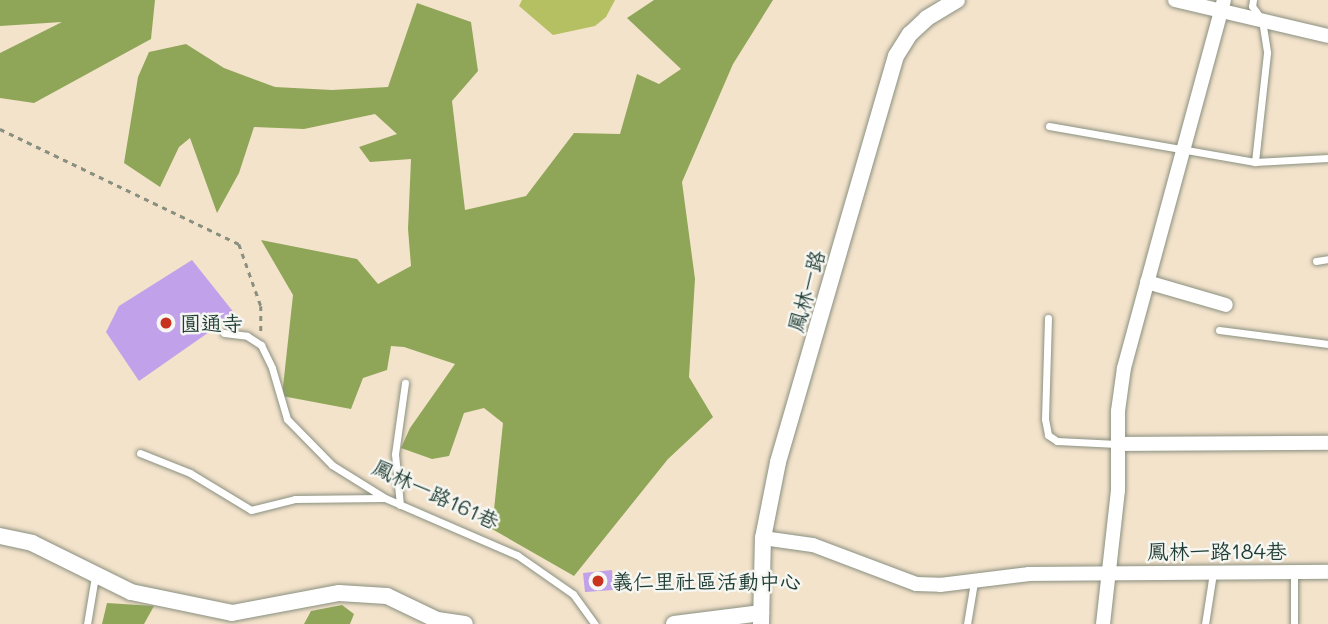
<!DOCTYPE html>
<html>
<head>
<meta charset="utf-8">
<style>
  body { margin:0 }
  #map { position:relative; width:1328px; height:624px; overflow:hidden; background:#f4e3cb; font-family:Mali,"LXGW WenKai TC",sans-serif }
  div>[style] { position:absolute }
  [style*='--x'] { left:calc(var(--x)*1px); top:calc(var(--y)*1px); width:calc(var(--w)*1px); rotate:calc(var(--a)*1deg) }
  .green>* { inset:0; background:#b4c062 }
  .forest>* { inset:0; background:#8fa658 }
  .building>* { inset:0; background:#c0a1ea }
  .path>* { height:2.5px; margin-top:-1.25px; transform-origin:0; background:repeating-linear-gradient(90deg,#8a9080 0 5px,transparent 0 10px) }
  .roads { filter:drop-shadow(0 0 2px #8a9080) drop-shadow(0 0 2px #8a9080) }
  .service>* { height:7px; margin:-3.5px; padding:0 3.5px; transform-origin:3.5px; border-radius:3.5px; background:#fff }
  .minor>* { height:14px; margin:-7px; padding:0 7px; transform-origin:7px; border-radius:7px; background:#fff }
  .tertiary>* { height:16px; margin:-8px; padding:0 8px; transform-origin:8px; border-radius:8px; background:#fff }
  .dots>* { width:19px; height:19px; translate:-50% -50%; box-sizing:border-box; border:4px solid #f6f6f2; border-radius:50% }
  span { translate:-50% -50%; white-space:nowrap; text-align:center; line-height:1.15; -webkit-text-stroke:5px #f6f6f2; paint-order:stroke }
  .street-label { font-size:21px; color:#1f3d34 }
  .poi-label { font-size:21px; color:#1f3d34 }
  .left { translate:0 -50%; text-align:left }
</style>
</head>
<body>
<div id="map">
  <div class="green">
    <i style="clip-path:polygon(522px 0,615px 0,606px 17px,595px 26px,553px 35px,519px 6px)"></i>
  </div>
  <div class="forest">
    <i style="clip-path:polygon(0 0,155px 0,151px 39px,34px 103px,0 98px,0 53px,62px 22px,0 26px)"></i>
    <i style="clip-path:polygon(654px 0,773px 0,733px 64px,682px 182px,695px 279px,689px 377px,713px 417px,668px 459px,574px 576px,492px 529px,503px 423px,484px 408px,464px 413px,449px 456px,432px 459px,401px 448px,410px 428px,455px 364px,404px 347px,391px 346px,387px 370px,363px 378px,351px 409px,282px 396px,293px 295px,261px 240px,357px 259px,378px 284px,411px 266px,408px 229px,411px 159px,370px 162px,359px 147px,397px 134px,375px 114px,304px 129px,254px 127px,239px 173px,217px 213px,190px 138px,179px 147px,160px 187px,124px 163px,138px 77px,149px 52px,186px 44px,224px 68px,275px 87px,332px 90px,388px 87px,417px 3px,471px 22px,478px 71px,452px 101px,465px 210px,526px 196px,574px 133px,620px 134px,637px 74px,659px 84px,681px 69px,627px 18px)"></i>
    <i style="clip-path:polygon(107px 603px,154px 606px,144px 624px,102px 624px)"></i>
    <i style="clip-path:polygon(342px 605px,354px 614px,350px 624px,304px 624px,311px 611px)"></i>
  </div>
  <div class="building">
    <i style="clip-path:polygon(192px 260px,235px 314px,139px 381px,106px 332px,119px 306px)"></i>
    <i style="clip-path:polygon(612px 570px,613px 590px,585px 592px,583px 573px)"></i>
  </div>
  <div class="path">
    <i style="--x:0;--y:129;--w:265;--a:25.7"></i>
    <i style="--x:239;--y:244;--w:66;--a:70.5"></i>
    <i style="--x:261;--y:306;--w:29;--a:90"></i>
  </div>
  <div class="roads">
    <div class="service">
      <i style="--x:1253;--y:0;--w:6;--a:99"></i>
      <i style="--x:1252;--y:6;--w:17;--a:54"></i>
      <i style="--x:1262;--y:20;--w:33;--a:81"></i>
      <i style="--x:1267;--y:53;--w:110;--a:96.3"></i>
      <i style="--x:1049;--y:126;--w:209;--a:9.9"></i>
      <i style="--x:1255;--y:162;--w:73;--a:-3.1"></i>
      <i style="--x:1316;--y:261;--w:12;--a:-9"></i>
      <i style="--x:1048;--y:318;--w:101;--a:91.7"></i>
      <i style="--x:1045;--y:419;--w:16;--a:79"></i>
      <i style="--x:1048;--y:435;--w:11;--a:34"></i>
      <i style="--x:1057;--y:441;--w:60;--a:2.9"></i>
      <i style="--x:1219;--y:330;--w:110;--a:7.3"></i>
      <i style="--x:224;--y:333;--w:23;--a:7"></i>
      <i style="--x:247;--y:336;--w:17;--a:33"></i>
      <i style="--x:261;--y:345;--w:25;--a:64"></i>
      <i style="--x:272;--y:368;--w:53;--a:73.6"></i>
      <i style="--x:287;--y:419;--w:64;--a:45.6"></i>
      <i style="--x:332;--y:465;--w:62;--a:31.9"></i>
      <i style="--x:385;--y:498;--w:144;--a:23.4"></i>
      <i style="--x:517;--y:555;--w:68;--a:34.9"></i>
      <i style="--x:573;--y:594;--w:37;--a:54"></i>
      <i style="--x:140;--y:453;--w:54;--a:21.8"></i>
      <i style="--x:190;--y:473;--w:71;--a:31.2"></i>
      <i style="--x:251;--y:510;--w:45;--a:-14"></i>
      <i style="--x:295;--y:499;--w:88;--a:-0.7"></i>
      <i style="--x:400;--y:505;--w:51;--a:-95.6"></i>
      <i style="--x:395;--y:454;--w:72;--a:-82"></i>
      <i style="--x:87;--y:624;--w:49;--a:-80.5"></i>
      <i style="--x:967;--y:624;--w:43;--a:-80.5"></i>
      <i style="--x:1205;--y:624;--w:52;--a:-81.1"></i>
      <i style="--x:1294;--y:624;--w:51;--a:-90"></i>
    </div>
    <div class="minor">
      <i style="--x:1175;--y:0;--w:157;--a:13.2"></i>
      <i style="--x:1147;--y:282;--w:82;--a:16.2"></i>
      <i style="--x:1117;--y:444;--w:211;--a:-0.3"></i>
      <i style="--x:763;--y:538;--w:50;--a:8"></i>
      <i style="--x:813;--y:545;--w:110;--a:20.7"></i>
      <i style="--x:916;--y:584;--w:24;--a:2"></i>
      <i style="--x:940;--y:585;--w:90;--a:-7"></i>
      <i style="--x:1029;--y:574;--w:299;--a:-0.4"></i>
      <i style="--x:1103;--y:624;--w:135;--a:-83.6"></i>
      <i style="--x:1118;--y:490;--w:79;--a:-90"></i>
      <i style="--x:1118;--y:411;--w:43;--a:-82.1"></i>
      <i style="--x:1124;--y:368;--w:381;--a:-74.8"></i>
    </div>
    <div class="tertiary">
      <i style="--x:0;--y:536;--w:33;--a:12"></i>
      <i style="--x:32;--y:543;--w:110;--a:26.3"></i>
      <i style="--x:131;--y:592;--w:103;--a:11.7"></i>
      <i style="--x:232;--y:613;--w:109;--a:-10.6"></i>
      <i style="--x:339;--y:593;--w:48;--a:3.6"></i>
      <i style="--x:387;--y:596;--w:55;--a:25.6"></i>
      <i style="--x:437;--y:620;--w:28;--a:8"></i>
      <i style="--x:674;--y:624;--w:88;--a:-7.2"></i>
      <i style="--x:761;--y:624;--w:86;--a:-88.7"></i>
      <i style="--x:763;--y:538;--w:77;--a:-78.8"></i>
      <i style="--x:778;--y:462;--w:423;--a:-73.8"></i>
      <i style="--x:896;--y:56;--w:26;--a:-58"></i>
      <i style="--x:910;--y:34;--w:23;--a:-43"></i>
      <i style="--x:927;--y:18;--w:35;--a:-31"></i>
    </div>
  </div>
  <div class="dots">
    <i style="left:166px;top:323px;background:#c8321e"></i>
    <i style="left:598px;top:581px;background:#c8321e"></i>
  </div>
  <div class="street-label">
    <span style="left:806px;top:291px;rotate:-74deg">鳳林一路</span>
    <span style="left:436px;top:494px;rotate:25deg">鳳林一路161巷</span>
    <span style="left:1217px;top:551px">鳳林一路184巷</span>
  </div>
  <div class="poi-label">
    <span class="left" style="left:180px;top:323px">圓通寺</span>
    <span class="left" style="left:612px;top:581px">義仁里社區活動中心</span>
  </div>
</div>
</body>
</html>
